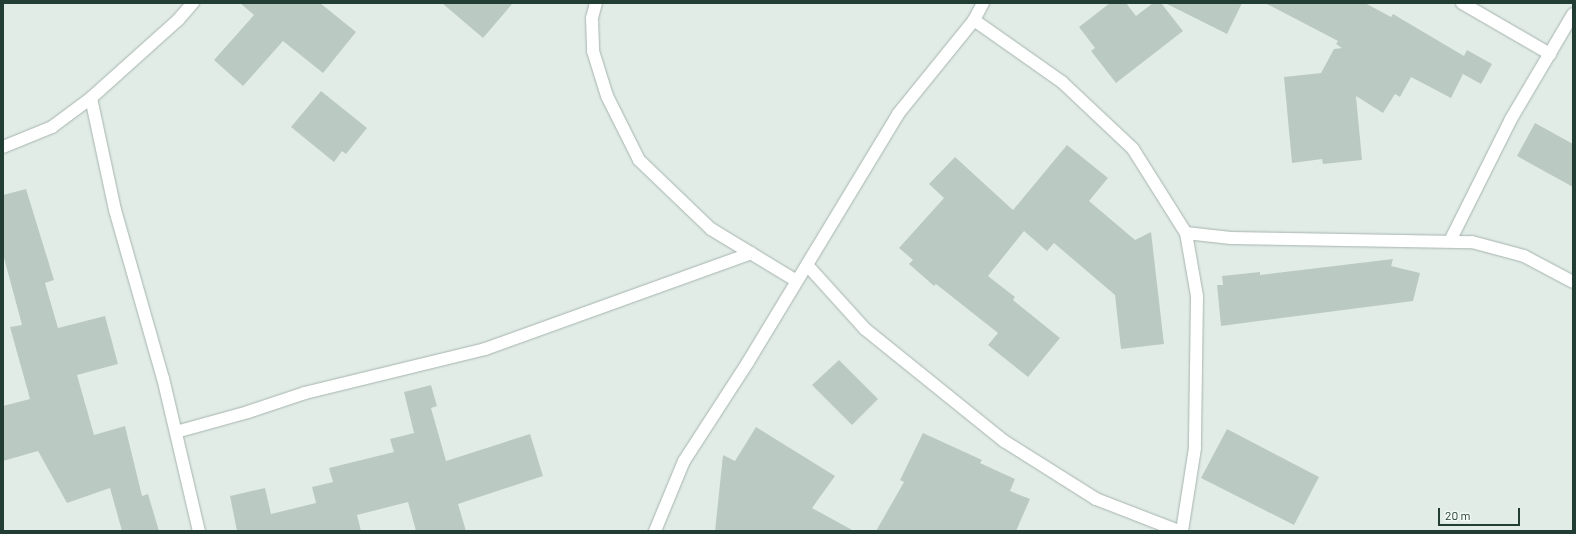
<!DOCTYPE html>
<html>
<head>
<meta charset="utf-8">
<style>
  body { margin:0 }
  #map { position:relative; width:1576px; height:534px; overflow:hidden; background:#e2ece7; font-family:Barlow,sans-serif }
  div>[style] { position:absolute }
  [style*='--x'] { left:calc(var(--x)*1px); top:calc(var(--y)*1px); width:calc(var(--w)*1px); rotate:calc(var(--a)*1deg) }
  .building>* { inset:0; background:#bacac2 }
  .roads { filter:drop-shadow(0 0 1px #a5b4ae) drop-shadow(0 0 1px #a5b4ae) }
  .minor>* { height:12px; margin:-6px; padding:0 6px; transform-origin:6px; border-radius:6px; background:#fff }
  span { translate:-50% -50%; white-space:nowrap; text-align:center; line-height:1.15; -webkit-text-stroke:4px #f3f9f5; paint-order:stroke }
  .frame { position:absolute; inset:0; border:4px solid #223d34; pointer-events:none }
  .scale { position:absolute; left:1438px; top:508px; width:82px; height:18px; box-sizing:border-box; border:2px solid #223d34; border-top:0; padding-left:5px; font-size:12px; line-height:14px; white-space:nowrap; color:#223d34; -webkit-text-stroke:3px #f3f9f5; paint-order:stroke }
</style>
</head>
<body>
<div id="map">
  <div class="building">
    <i style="clip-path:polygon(240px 3px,320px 3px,356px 32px,323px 73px,283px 41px,243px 86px,214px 60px,254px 15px)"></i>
    <i style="clip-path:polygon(442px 3px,513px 3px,483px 38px)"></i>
    <i style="clip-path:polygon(1110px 3px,1126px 3px,1136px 16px,1153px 3px,1161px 3px,1183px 31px,1116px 83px,1091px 51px,1095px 48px,1079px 27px)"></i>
    <i style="clip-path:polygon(1165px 3px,1242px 3px,1227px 34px)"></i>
    <i style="clip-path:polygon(1265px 3px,1365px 3px,1391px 17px,1393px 14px,1464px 56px,1467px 50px,1492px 64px,1481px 84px,1463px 74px,1451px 98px,1411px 77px,1400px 97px,1395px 94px,1383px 113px,1356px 96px,1362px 160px,1323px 164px,1322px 159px,1292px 163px,1284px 77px,1321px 73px,1334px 49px,1342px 48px,1336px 44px,1338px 41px)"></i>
    <i style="clip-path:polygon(321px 91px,367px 128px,346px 154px,342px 151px,334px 162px,291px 127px)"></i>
    <i style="clip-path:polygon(1535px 123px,1573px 144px,1573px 187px,1517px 156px)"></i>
    <i style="clip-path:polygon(1067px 145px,1108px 178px,1089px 201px,1135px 240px,1151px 232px,1164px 344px,1121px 349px,1115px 295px,1054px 243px,1047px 251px,1024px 231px,988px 276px,1015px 297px,1013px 300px,1060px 338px,1028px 377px,988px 345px,998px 333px,936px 284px,934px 286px,909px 264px,913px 260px,899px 248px,944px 198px,929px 184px,955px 157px,1013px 210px)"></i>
    <i style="clip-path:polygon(26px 189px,54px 280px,45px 283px,58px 328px,105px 316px,118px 364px,77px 375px,94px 435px,125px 426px,142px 496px,148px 494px,159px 531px,122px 531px,110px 488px,67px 503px,38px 451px,3px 461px,3px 406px,30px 399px,10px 327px,22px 325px,3px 254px,3px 195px)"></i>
    <i style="clip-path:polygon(1393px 259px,1391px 266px,1420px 273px,1413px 301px,1221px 326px,1217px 285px,1223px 285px,1222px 276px,1260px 272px,1260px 275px)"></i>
    <i style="clip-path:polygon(839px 360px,878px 399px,852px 425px,812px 385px)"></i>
    <i style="clip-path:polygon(431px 385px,437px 406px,431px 408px,446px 461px,530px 434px,543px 476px,458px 504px,466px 531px,416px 531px,408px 502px,357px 515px,361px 531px,237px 531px,230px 496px,265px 488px,271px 514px,316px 503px,312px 487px,333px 482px,329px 468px,394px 452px,390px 439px,414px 433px,404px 392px)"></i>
    <i style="clip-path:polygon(756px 427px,835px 476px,812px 508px,854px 531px,715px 531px,723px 455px,735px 461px)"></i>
    <i style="clip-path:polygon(1227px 429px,1319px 477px,1294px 525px,1201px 478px)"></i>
    <i style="clip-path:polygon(923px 433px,982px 460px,980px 463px,1015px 479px,1010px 491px,1030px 499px,1016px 531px,876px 531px,904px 482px,900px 480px)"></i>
  </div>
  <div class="roads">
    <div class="minor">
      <i style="--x:596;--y:3;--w:16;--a:105"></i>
      <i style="--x:592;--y:18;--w:33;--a:88"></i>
      <i style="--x:593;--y:51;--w:47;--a:72.7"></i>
      <i style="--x:607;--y:96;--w:72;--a:63.4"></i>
      <i style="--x:639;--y:160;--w:100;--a:43.8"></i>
      <i style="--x:711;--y:229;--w:100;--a:31.2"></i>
      <i style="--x:1462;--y:3;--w:102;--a:30.1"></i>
      <i style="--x:974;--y:20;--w:108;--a:35.2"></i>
      <i style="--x:1062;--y:82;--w:98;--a:43.3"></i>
      <i style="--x:1133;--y:149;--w:99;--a:57.8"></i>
      <i style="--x:1186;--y:233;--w:64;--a:80.1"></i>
      <i style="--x:1197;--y:296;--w:152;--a:90.8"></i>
      <i style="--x:1195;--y:448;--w:84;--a:98.9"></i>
      <i style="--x:91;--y:98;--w:115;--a:77.9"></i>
      <i style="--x:115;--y:210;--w:175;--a:74.1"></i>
      <i style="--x:163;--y:378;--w:157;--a:76.8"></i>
      <i style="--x:3;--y:147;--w:53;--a:-22.2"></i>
      <i style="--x:52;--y:127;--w:49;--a:-36.6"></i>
      <i style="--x:91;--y:98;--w:117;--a:-41.9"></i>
      <i style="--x:178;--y:20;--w:23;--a:-49"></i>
      <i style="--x:1186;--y:233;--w:45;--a:6.3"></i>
      <i style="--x:1231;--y:238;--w:241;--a:1"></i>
      <i style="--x:1472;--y:242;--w:54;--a:15.1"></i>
      <i style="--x:1524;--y:256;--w:55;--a:28"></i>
      <i style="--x:1450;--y:241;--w:136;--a:-63.4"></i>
      <i style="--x:1511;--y:119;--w:122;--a:-59.4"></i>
      <i style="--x:807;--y:265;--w:86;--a:47.8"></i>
      <i style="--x:865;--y:329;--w:179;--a:38.9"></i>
      <i style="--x:1004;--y:441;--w:109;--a:32.2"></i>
      <i style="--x:1096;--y:499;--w:89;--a:21.1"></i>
      <i style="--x:176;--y:432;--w:75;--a:-15.5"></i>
      <i style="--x:248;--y:412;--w:60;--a:-18.4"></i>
      <i style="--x:305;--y:393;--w:185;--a:-13.7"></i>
      <i style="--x:485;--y:349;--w:283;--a:-19.8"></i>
      <i style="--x:655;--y:531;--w:76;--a:-67.5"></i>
      <i style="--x:684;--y:461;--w:118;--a:-57.1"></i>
      <i style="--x:748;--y:362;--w:290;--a:-58.8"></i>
      <i style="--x:898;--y:114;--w:121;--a:-51"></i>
      <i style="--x:974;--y:20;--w:19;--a:-62"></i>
    </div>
  </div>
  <div class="frame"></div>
  <div class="scale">20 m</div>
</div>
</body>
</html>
